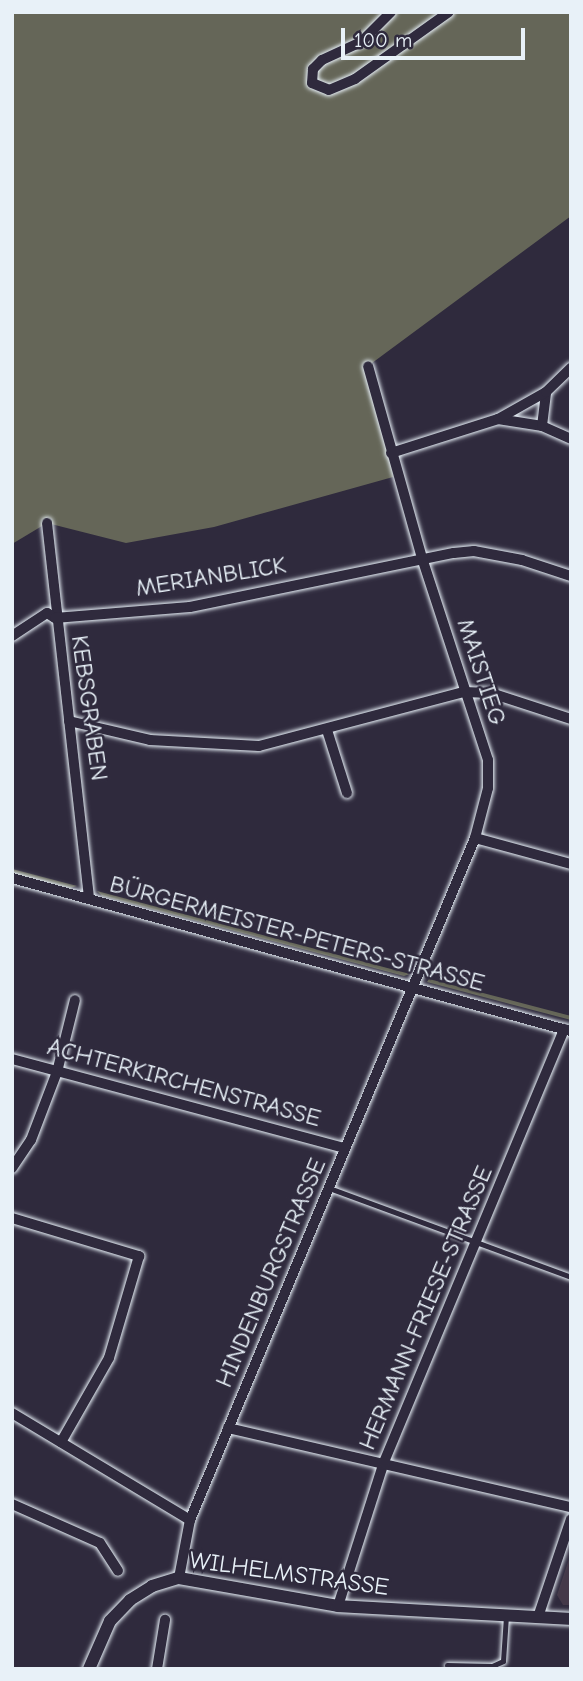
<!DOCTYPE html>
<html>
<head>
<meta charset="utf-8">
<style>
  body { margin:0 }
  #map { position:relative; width:583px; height:1681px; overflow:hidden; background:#2f2a3d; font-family:"Comic Neue",sans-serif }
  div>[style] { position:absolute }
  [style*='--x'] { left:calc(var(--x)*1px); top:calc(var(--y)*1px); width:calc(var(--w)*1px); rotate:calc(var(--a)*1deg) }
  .built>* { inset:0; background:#443949 }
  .green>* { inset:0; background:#656658 }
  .roads { filter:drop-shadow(0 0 2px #e8f1f8) drop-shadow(0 0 2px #e8f1f8) }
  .service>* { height:5px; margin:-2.5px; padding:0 2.5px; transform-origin:2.5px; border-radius:2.5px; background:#2f2a3d }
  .minor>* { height:10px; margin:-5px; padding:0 5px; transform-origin:5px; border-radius:5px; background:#2f2a3d }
  .tertiary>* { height:12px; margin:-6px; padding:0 6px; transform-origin:6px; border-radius:6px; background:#2f2a3d }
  span { translate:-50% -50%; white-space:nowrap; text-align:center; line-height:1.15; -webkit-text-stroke:5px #2f2a3d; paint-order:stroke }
  .street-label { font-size:24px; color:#e8f1f8 }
  .frame { position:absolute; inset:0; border:14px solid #e8f1f8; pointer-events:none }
  .scale { position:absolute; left:341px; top:28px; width:184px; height:32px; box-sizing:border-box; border:4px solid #e8f1f8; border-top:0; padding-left:9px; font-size:21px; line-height:24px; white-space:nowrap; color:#e8f1f8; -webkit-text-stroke:5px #2f2a3d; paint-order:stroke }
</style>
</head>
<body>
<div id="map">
  <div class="built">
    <i style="clip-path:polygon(571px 1553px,571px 1605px,563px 1605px,557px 1595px)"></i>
  </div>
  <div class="green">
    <i style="clip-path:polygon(12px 12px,571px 12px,571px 216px,368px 366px,391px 453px,393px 477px,214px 527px,126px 543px,47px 523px,12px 544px)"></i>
    <i style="clip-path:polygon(12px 869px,77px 886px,70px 888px,12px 873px)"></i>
    <i style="clip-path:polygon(97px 891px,410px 974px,404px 976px,102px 896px)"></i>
    <i style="clip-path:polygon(429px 979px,571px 1016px,571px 1020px,427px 982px)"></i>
  </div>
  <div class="roads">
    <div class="service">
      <i style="--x:329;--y:1188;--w:258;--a:20.2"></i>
      <i style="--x:447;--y:1665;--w:45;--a:1.3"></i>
      <i style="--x:492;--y:1666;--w:12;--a:-24"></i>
      <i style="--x:503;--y:1661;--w:45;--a:-86.2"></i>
    </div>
    <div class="minor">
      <i style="--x:391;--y:12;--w:42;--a:135"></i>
      <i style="--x:361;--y:42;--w:43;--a:155.2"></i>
      <i style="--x:322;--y:60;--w:13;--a:135"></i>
      <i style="--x:313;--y:69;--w:14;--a:94"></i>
      <i style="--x:312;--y:83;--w:18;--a:22"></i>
      <i style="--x:329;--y:90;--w:28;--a:-23"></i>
      <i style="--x:355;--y:79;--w:115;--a:-35.5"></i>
      <i style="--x:498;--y:419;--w:45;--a:9"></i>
      <i style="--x:542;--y:426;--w:32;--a:24"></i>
      <i style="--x:542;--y:426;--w:34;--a:-83"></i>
      <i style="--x:391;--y:453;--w:112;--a:-17.6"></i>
      <i style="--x:498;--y:419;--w:55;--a:-29.4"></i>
      <i style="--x:546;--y:392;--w:35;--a:-44"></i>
      <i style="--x:47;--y:523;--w:377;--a:83.6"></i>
      <i style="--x:12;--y:636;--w:42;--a:-33.3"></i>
      <i style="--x:47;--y:613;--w:9;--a:32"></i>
      <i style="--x:55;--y:618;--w:135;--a:-4.7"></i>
      <i style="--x:190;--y:607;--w:269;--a:-11.6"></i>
      <i style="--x:454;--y:553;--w:20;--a:-6"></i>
      <i style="--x:474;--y:551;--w:49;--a:10.6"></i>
      <i style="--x:522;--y:560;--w:52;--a:18.1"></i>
      <i style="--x:69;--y:721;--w:83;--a:13.2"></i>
      <i style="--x:150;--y:740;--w:109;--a:3.2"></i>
      <i style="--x:259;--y:746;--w:212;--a:-14.8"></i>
      <i style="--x:464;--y:692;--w:27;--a:2"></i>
      <i style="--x:491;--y:693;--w:84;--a:18"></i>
      <i style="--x:327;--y:730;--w:66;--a:72.4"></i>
      <i style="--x:475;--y:838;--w:99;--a:15.2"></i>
      <i style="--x:12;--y:878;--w:579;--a:15.33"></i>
      <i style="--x:12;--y:1059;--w:345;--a:15"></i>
      <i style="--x:12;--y:1168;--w:34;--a:-56"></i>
      <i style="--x:31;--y:1140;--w:73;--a:-69.1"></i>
      <i style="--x:57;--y:1072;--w:74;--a:-76"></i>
      <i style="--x:12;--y:1218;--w:133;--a:16.7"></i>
      <i style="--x:139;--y:1256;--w:106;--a:106.4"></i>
      <i style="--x:109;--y:1358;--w:97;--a:119.7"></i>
      <i style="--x:12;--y:1413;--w:208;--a:31"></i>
      <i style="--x:228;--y:1428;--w:352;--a:13"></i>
      <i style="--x:12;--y:1504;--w:96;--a:23.9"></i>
      <i style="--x:100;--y:1543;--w:33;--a:57"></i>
      <i style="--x:179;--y:1578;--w:59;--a:-79.3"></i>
      <i style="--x:190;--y:1520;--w:739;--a:-67.32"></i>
      <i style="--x:475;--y:838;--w:52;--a:-75.4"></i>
      <i style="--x:488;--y:788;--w:28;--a:-90"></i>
      <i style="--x:488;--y:760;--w:213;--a:-108.1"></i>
      <i style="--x:422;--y:558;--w:199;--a:-105.7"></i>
      <i style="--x:338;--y:1606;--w:151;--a:-72.3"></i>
      <i style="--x:384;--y:1462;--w:469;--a:-67.4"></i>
      <i style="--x:538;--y:1617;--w:103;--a:-71.4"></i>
      <i style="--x:157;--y:1669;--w:50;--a:-80.7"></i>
    </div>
    <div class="tertiary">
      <i style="--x:89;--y:1669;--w:52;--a:-66.4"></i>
      <i style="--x:110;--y:1621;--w:29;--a:-46"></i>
      <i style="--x:130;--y:1600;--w:26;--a:-32"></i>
      <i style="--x:152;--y:1586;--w:28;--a:-17"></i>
      <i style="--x:179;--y:1578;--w:161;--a:10"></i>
      <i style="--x:338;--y:1606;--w:233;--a:3.2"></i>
    </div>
  </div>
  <div class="street-label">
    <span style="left:211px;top:577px;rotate:-9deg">MERIANBLICK</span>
    <span style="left:481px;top:672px;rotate:72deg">MAISTIEG</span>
    <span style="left:89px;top:708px;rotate:82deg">KEBSGRABEN</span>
    <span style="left:297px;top:934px;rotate:15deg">BÜRGERMEISTER-PETERS-STRASSE</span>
    <span style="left:184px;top:1083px;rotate:15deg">ACHTERKIRCHENSTRASSE</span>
    <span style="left:271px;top:1273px;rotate:-67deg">HINDENBURGSTRASSE</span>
    <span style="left:426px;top:1308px;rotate:-67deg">HERMANN-FRIESE-STRASSE</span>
    <span style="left:289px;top:1574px;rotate:8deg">WILHELMSTRASSE</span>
  </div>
  <div class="frame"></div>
  <div class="scale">100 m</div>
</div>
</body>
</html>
